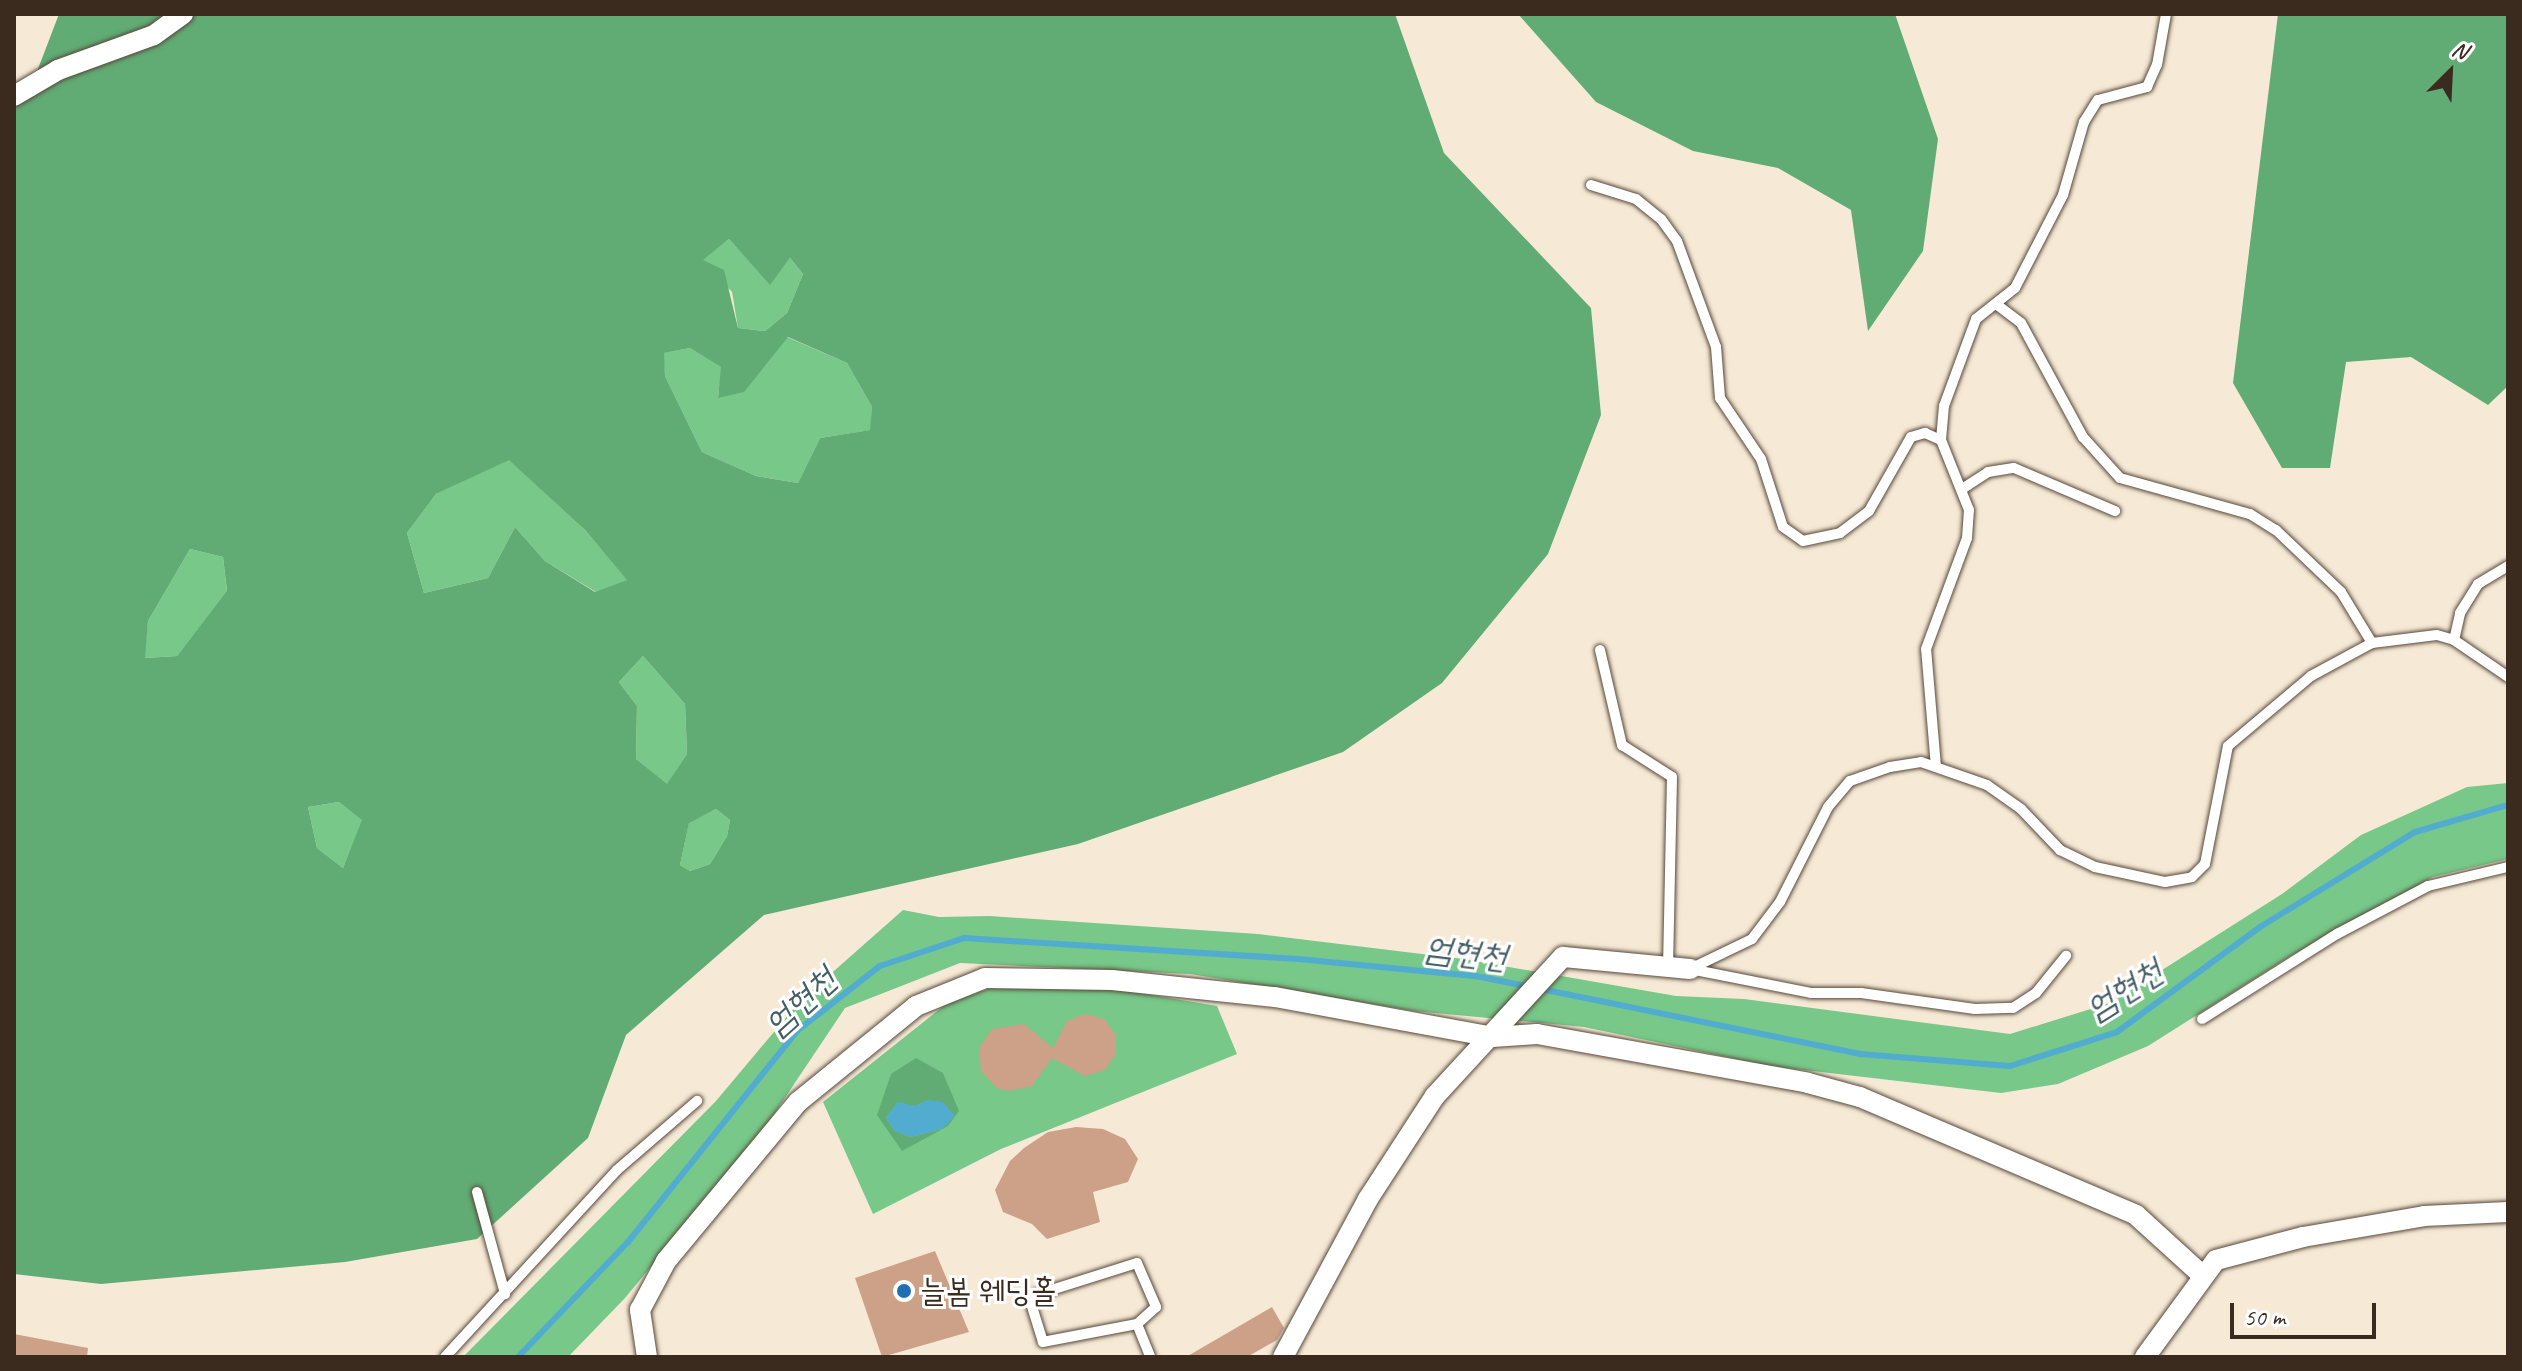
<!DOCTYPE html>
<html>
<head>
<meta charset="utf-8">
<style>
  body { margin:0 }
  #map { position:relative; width:2522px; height:1371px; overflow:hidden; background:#f6ead6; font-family:Caveat,"Poor Story",sans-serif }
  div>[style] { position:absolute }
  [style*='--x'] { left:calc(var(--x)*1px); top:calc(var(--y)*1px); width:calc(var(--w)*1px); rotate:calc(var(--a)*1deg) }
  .green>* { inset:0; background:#77c889 }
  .forest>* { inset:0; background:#61ac75 }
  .water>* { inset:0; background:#52acd0 }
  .stream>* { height:6px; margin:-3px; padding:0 3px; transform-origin:3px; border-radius:3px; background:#52acd0 }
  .building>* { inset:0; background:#cca188 }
  .roads { filter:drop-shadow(0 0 2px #57473a) drop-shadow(0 0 2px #57473a) }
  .service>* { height:10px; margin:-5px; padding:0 5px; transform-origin:5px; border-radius:5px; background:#fff }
  .minor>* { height:20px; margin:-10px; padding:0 10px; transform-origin:10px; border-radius:10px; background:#fff }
  .dots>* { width:22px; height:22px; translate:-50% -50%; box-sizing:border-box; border:4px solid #fff; border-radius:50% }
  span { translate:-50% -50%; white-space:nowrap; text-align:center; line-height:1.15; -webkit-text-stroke:6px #fff; paint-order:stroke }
  .poi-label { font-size:32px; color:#3b2a1e }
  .left { translate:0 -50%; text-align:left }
  .water-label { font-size:34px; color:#445e65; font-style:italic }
  .frame { position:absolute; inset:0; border:16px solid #3b2a1e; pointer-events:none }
  .north { position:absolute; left:2410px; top:32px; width:80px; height:80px; -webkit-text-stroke:6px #fff; paint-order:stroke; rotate:24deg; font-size:22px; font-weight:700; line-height:32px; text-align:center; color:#3b2a1e }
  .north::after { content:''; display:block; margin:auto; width:28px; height:36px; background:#3b2a1e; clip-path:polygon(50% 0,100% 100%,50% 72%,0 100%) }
  .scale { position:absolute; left:2230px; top:1303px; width:146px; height:36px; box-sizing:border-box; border:4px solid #3b2a1e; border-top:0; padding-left:10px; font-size:24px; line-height:28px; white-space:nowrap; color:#3b2a1e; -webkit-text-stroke:6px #fff; paint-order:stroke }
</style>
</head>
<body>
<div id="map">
  <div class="green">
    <i style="clip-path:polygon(729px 239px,770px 284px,790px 258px,803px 274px,787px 313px,765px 331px,738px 328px,732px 292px,702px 260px)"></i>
    <i style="clip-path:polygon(787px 337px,847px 363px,872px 407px,871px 430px,820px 438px,798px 483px,756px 476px,702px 452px,665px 376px,663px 353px,690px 348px,722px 367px,718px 397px,756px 372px)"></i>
    <i style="clip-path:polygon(509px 459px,586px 531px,628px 580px,596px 592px,545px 561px,515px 527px,488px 578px,424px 593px,407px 533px,436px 494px)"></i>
    <i style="clip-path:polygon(190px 549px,223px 557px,227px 592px,177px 656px,144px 658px,148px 621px)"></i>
    <i style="clip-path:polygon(643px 656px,685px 704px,687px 754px,667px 785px,636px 759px,637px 706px,619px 682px)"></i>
    <i style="clip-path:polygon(2508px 783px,2508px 859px,2433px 877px,2292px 955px,2148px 1046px,2058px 1084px,2001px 1093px,1770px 1066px,1584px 1027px,1414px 1011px,1190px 974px,960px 963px,845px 1008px,762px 1132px,625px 1298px,568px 1357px,463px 1357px,716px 1101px,800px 1001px,903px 910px,939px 917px,990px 916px,1258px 934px,1463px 959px,1676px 996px,1744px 999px,2010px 1034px,2110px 1003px,2282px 894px,2361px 835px,2467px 787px)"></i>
    <i style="clip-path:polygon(339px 802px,363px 820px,343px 868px,317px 848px,308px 807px)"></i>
    <i style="clip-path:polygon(716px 809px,730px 820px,727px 836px,710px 864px,690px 871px,680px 865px,689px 822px)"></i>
    <i style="clip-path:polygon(996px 986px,1121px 990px,1217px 1006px,1237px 1054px,1001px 1149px,873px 1214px,823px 1102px,946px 1004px)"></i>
  </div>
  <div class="forest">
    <i style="clip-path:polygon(evenodd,59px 14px,1395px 14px,1444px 153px,1591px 308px,1601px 415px,1548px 554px,1442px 683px,1343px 752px,1078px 844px,764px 915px,626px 1035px,588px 1138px,477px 1239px,345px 1262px,101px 1284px,14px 1274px,14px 105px,28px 95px,59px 14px,729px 239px,770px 285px,790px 258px,803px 274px,787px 313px,765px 331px,738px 328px,724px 270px,703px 260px,729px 239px,59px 14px,788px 337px,847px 363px,872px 407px,870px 430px,820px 438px,798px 483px,756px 476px,702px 452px,665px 376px,664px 353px,690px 348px,721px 367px,718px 398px,744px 392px,788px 337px,59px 14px,509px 460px,586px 531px,627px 580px,595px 592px,545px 561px,515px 527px,488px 578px,424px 593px,407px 533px,436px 494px,509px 460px,59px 14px,190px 549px,223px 557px,227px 591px,177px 656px,145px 658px,148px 621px,190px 549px,59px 14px,643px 656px,685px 704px,687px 754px,667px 784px,636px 759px,637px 706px,619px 682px,643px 656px,59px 14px,339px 802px,362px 820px,343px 868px,317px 848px,308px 807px,339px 802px,59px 14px,716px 809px,730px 820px,727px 836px,710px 864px,690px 871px,680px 865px,689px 823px,716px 809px)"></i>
    <i style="clip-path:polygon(1518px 14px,1895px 14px,1938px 139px,1923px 251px,1868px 331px,1851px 210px,1778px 168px,1693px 151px,1596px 102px)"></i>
    <i style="clip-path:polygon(2278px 14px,2508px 14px,2508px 386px,2488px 405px,2411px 357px,2346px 362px,2330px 468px,2282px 468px,2233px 383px)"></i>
    <i style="clip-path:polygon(evenodd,916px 1058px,943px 1073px,959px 1111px,948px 1126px,902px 1151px,877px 1115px,891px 1074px,916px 1058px,929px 1100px,942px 1129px,911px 1137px,895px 1131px,886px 1118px,897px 1103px,915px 1106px,929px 1100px)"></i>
  </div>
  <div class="water">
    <i style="clip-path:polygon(929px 1100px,943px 1102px,955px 1116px,942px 1129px,911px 1137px,895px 1131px,886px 1118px,898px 1102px,915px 1106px)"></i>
  </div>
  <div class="stream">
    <i style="--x:1541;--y:989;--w:326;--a:11.5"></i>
    <i style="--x:1860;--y:1054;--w:150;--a:4.6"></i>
    <i style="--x:2010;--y:1066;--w:112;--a:-17.6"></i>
    <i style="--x:2117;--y:1032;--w:177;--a:-36.3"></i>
    <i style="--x:2260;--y:927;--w:182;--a:-31.5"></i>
    <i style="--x:2415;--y:832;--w:97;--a:-16.2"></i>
    <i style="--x:518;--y:1357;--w:159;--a:-46.3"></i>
    <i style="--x:628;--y:1242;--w:270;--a:-51.3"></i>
    <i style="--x:797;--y:1031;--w:105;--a:-38.1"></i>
    <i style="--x:880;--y:966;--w:89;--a:-18.4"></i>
    <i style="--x:964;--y:938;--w:335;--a:3.6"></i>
    <i style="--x:1298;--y:959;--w:179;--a:5.5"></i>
    <i style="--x:1476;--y:976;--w:55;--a:11.5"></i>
  </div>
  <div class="building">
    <i style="clip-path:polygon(1085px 1014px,1104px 1019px,1116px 1035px,1116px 1054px,1105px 1070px,1085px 1076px,1052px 1058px,1032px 1086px,1009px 1091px,997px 1088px,981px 1071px,979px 1048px,992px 1029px,1024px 1024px,1053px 1048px,1067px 1021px)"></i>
    <i style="clip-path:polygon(1076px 1127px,1103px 1129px,1125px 1139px,1138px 1159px,1128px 1182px,1093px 1192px,1100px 1222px,1047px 1239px,1032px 1224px,1003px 1212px,995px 1190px,1010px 1161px,1024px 1148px,1048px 1132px)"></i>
    <i style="clip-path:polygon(935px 1251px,969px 1332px,882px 1357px,855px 1278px)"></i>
    <i style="clip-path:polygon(1272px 1307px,1284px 1328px,1277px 1340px,1247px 1357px,1186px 1357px)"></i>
    <i style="clip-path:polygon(14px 1334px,88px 1348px,87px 1357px,14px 1357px)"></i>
  </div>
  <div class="roads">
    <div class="service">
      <i style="--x:1591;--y:185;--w:47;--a:17.3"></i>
      <i style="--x:1636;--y:199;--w:32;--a:39"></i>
      <i style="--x:1661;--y:219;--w:27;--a:54"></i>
      <i style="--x:1677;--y:241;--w:113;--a:69.8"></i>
      <i style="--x:1716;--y:347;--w:51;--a:85.5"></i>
      <i style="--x:1720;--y:398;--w:73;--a:56.1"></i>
      <i style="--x:1761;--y:459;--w:71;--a:72.1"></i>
      <i style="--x:1783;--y:527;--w:24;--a:35"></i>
      <i style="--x:1803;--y:541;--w:38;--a:-12"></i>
      <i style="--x:1840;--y:533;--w:36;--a:-37"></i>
      <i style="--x:1869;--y:511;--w:85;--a:-60.4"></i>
      <i style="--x:1911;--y:437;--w:15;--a:-16"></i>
      <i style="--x:1925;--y:433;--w:17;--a:24"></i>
      <i style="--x:1996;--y:304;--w:31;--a:37"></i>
      <i style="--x:2021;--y:323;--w:130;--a:61.5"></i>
      <i style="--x:2083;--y:437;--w:55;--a:47.9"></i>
      <i style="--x:2120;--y:478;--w:135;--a:15.5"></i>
      <i style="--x:2250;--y:514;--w:31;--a:32"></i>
      <i style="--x:2276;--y:530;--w:90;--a:43.6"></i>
      <i style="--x:2341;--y:592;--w:60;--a:58.7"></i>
      <i style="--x:1962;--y:489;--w:31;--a:-33"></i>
      <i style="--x:1988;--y:472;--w:26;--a:-9"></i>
      <i style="--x:2014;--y:468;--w:110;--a:23.1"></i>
      <i style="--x:2454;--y:640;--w:28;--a:-77"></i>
      <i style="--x:2460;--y:613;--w:34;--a:-58"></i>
      <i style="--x:2478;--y:584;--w:35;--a:-31"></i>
      <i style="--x:1600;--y:650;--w:98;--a:77"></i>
      <i style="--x:1622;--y:745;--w:59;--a:32.6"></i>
      <i style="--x:1672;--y:777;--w:190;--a:91.2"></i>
      <i style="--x:1936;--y:767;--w:118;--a:-94.8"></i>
      <i style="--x:1926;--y:649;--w:118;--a:-69.7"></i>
      <i style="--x:1967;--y:538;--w:28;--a:-86"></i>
      <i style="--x:1969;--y:510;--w:75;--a:-111.8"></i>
      <i style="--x:1941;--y:440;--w:34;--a:-85"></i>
      <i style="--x:1944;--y:406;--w:93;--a:-69.8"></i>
      <i style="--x:1976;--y:319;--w:50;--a:-38.5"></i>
      <i style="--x:2015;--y:288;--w:105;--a:-62.7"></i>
      <i style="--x:2063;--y:195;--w:76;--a:-74"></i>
      <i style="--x:2084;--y:122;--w:26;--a:-58"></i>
      <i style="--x:2098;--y:100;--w:51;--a:-14.9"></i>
      <i style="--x:2147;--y:87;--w:24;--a:-66"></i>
      <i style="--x:2157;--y:65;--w:52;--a:-80"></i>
      <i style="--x:1690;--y:969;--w:69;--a:-25.8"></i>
      <i style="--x:1752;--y:939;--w:46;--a:-52.9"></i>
      <i style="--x:1780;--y:902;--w:106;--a:-63.2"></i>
      <i style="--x:1828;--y:807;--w:34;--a:-50"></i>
      <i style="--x:1850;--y:781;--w:42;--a:-19.3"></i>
      <i style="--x:1890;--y:767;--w:31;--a:-9"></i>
      <i style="--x:1921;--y:762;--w:70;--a:19.2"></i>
      <i style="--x:1987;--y:785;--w:42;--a:35.2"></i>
      <i style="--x:2021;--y:809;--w:57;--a:46.4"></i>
      <i style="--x:2060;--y:850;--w:39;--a:26"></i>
      <i style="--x:2095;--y:867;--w:72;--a:12.1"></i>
      <i style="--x:2165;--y:882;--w:27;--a:-10"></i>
      <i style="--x:2192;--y:877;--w:18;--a:-45"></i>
      <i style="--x:2205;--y:864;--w:120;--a:-79"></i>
      <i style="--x:2228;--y:746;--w:109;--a:-40.1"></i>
      <i style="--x:2311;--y:676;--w:69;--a:-28.4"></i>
      <i style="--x:2372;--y:643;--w:65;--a:-7"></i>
      <i style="--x:2437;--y:635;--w:18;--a:16"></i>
      <i style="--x:2454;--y:640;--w:65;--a:34.4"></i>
      <i style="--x:1690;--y:969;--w:123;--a:11.2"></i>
      <i style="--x:1811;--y:993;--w:50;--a:0"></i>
      <i style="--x:1861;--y:993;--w:115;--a:8"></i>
      <i style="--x:1975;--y:1009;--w:38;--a:-2"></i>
      <i style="--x:2013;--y:1008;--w:27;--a:-33"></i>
      <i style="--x:2036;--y:993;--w:48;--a:-51"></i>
      <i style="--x:2202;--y:1019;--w:160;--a:-32.2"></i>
      <i style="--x:2337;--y:934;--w:103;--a:-27.8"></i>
      <i style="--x:2428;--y:886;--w:82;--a:-13.4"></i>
      <i style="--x:477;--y:1192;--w:106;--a:74.6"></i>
      <i style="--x:1137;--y:1263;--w:48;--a:66.6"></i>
      <i style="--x:1156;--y:1307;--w:25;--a:138"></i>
      <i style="--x:1137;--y:1324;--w:96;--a:169.2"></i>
      <i style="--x:1043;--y:1342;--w:47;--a:-107.3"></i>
      <i style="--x:1029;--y:1297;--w:113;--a:-17.5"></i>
      <i style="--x:1137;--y:1324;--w:35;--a:68"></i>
      <i style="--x:445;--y:1357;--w:254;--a:-47.4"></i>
      <i style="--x:617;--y:1170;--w:106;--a:-40.8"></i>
    </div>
    <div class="minor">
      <i style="--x:14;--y:96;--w:51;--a:-30.6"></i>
      <i style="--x:58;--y:70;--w:102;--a:-20"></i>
      <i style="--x:154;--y:35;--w:36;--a:-36"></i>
      <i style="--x:647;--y:1357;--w:48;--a:-98.5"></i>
      <i style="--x:640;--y:1310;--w:55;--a:-62"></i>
      <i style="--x:666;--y:1261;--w:207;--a:-50.3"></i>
      <i style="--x:798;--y:1102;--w:152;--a:-39.1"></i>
      <i style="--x:916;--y:1006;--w:74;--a:-22.1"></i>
      <i style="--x:985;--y:978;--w:127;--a:0.9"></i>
      <i style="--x:1112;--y:980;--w:164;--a:6"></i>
      <i style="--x:1275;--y:997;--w:221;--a:10.4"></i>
      <i style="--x:1492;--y:1037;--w:45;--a:-3.8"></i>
      <i style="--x:1537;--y:1034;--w:275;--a:10.2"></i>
      <i style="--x:1808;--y:1083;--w:54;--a:15.1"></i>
      <i style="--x:1860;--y:1097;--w:300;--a:23.1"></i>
      <i style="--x:2136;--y:1215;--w:89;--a:42.3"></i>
      <i style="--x:1283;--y:1357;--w:179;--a:-61.7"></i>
      <i style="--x:1368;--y:1199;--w:123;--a:-57"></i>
      <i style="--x:1435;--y:1096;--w:189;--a:-47.4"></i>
      <i style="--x:1563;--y:957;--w:128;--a:5.4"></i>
      <i style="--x:2145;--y:1357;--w:120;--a:-53.8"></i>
      <i style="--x:2216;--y:1260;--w:90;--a:-14.8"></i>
      <i style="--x:2303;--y:1237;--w:123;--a:-9.8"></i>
      <i style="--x:2424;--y:1216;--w:84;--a:-2.7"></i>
    </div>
  </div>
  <div class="dots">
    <i style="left:904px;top:1291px;background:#1f6fb2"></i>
  </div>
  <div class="poi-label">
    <span class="left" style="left:920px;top:1291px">늘봄 웨딩홀</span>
  </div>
  <div class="water-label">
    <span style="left:1466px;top:952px;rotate:7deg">엄현천</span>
    <span style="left:2124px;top:989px;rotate:-32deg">엄현천</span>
    <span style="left:800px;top:1001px;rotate:-42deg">엄현천</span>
  </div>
  <div class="frame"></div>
  <div class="north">N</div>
  <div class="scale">50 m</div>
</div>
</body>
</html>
